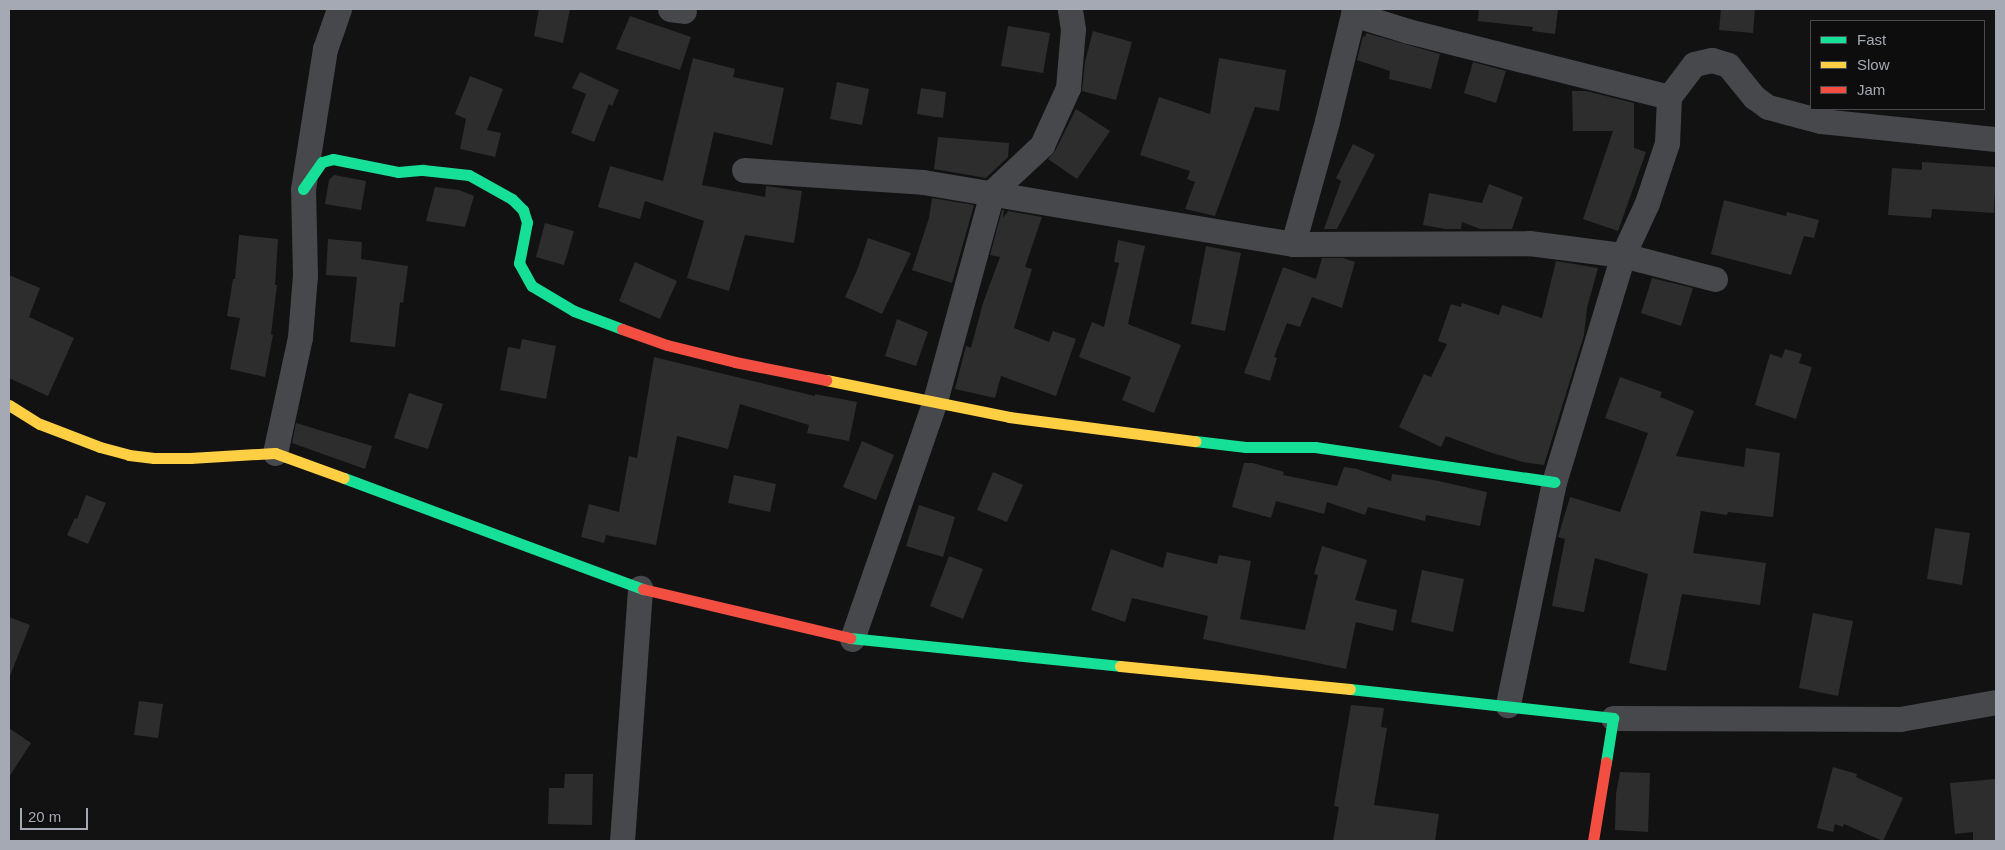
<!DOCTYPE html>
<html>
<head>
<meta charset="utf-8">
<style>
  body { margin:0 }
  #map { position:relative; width:2005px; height:850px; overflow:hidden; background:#121213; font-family:Arial,sans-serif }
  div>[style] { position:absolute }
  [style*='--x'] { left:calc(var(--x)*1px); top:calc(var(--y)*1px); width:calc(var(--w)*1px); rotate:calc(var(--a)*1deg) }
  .building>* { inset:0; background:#2d2d2e }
  .street>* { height:25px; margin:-12.5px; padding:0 12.5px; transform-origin:12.5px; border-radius:12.5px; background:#47484b }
  .fast>* { height:11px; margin:-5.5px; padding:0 5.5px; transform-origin:5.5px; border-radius:5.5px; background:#16e098 }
  .slow>* { height:11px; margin:-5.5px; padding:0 5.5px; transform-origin:5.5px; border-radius:5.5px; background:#ffcf43 }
  .jam>* { height:11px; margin:-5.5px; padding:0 5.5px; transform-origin:5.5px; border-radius:5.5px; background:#f24e42 }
  span { translate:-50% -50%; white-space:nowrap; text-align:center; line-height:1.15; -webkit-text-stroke:4px #0d0d0e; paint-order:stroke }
  .frame { position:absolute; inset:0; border:10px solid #a4a9b3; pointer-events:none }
  .legend { position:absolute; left:1810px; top:20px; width:175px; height:90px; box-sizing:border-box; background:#0d0d0e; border:1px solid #494b50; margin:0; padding:6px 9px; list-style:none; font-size:15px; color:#a4a9b3 }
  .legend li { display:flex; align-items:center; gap:10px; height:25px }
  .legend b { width:25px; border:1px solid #494b50 }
  .scale { position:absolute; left:20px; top:808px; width:68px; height:22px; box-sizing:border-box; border:2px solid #a4a9b3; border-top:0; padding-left:6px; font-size:15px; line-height:18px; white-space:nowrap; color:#a4a9b3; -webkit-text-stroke:4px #0d0d0e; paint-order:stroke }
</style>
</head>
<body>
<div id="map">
  <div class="building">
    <i style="clip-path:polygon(539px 9px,570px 9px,563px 43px,534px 36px)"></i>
    <i style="clip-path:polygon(1479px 9px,1558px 9px,1555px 34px,1532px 31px,1533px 27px,1478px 21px)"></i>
    <i style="clip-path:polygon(1721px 9px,1755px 9px,1753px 33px,1719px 30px)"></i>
    <i style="clip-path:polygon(630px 16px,691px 37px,680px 70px,616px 49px)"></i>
    <i style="clip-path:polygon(1008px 26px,1050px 33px,1043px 73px,1001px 66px)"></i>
    <i style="clip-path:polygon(1093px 31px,1132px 42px,1116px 100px,1082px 91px,1085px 62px)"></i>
    <i style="clip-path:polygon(1366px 33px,1440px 54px,1431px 89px,1389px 79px,1390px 71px,1357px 60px,1363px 36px,1365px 37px)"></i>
    <i style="clip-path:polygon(693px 58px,735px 69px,733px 77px,784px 88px,772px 145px,714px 132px,702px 185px,765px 197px,766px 186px,802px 191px,794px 243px,745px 235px,729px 291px,687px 278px,704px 221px,645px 201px,640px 219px,598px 207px,610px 166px,663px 181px)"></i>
    <i style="clip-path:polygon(1219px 58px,1286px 70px,1279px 111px,1255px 107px,1215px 216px,1185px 209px,1195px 182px,1187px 179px,1190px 171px,1140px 155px,1159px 97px,1210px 114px)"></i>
    <i style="clip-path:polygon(1473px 62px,1506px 71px,1496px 103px,1464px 93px)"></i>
    <i style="clip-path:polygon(580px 72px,619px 90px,612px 106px,609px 104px,594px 142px,571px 133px,586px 94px,572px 88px)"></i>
    <i style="clip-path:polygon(470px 76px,503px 89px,487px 130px,501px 133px,495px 157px,460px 149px,466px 119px,455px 114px)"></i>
    <i style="clip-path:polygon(837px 82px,869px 89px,862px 125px,830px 119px)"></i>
    <i style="clip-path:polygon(921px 88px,946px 92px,943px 118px,917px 114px)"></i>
    <i style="clip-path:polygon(1572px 91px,1586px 91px,1634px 103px,1634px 148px,1646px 152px,1618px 231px,1583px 219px,1613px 131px,1573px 131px)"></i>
    <i style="clip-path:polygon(1076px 109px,1110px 131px,1077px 179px,1048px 159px,1055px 151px)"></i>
    <i style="clip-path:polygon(938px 137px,1009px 143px,1008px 157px,986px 178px,934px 169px)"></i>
    <i style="clip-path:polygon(1353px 144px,1375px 155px,1337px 229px,1324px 229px,1341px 181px,1336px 178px)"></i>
    <i style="clip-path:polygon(1922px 162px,1996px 167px,1994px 213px,1932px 209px,1931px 218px,1888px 215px,1892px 168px,1922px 170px)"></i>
    <i style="clip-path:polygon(334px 175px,366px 181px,361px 210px,325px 204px,329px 180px)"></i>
    <i style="clip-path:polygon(1489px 184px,1523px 197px,1512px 229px,1480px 229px,1462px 222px,1461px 229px,1445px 229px,1423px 225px,1429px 193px,1482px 203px)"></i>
    <i style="clip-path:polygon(435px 187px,459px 190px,474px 196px,465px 227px,426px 221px)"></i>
    <i style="clip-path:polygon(932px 198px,974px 205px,952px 283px,912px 270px,929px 218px)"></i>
    <i style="clip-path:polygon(1724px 200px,1786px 216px,1787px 212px,1819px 220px,1814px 238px,1804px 236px,1791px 275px,1711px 254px)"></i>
    <i style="clip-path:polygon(1002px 210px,1004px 210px,1003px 218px,1008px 211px,1042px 217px,1025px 267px,1032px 269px,1014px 328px,1049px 342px,1053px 331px,1076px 339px,1056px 396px,1001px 376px,995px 398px,955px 389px,966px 346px,971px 348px,983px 303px,1000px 257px,990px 255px)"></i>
    <i style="clip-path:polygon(545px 223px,574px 231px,564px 265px,536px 257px)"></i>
    <i style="clip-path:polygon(239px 235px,278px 239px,275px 285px,277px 285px,271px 334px,273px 335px,265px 377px,230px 369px,240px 318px,227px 316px,233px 279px,235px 279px)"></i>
    <i style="clip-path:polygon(868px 238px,911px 253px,882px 314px,845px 297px,858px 268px)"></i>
    <i style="clip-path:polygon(328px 239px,362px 242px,361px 259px,408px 266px,403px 303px,400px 302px,395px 347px,350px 342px,357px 277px,326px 275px)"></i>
    <i style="clip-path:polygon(1118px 240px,1145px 246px,1128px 324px,1181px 345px,1154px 413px,1122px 400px,1131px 377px,1079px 357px,1092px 322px,1104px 327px,1119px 263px,1114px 262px)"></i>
    <i style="clip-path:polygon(1206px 246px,1241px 253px,1225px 331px,1191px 324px)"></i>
    <i style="clip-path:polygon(1322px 258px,1343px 258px,1355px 262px,1342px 308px,1312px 297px,1300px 327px,1287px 323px,1274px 357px,1277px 358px,1270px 381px,1244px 373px,1283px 267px,1316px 279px)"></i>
    <i style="clip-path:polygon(1556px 261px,1598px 268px,1587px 308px,1584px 335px,1544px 465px,1523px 462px,1489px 452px,1446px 436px,1441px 447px,1399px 427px,1424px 374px,1431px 377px,1447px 344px,1438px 341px,1451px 304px,1461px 307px,1462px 303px,1499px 315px,1502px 305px,1542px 318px)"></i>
    <i style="clip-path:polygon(635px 262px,677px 281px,660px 319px,619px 301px)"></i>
    <i style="clip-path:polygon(9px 275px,40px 288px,29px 317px,74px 338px,48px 396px,9px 378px)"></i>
    <i style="clip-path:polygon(1652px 278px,1693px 288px,1681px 326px,1641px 313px)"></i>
    <i style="clip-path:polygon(897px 319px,928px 332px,916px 366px,885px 356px)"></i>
    <i style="clip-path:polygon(522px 339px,556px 346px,546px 399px,500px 390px,508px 347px,520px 349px)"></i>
    <i style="clip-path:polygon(1785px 349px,1802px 354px,1799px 363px,1812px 367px,1796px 419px,1755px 405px,1770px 354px,1782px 358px)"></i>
    <i style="clip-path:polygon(654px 357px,815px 396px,815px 394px,857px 402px,849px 441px,807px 433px,809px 425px,740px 404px,728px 449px,677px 436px,656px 545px,606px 535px,604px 543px,581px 537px,589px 504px,619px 512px,629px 456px,637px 458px)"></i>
    <i style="clip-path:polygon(1620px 377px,1662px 392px,1660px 397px,1694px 411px,1676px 456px,1744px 467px,1746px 448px,1780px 453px,1773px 517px,1728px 512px,1727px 515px,1701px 511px,1693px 553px,1766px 563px,1760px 605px,1682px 594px,1666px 671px,1629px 663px,1648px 574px,1595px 558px,1584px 612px,1552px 606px,1565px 539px,1558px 537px,1570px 497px,1620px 512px,1648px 433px,1605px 418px)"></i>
    <i style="clip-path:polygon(409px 393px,443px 404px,428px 449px,394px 438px)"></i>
    <i style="clip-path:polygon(296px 423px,372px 446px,365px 469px,292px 443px)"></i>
    <i style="clip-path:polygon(862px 441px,894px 455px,876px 500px,843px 487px)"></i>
    <i style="clip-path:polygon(1244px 463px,1253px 463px,1284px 472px,1283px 475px,1337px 486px,1344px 467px,1357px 469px,1391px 481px,1392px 474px,1434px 480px,1487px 492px,1480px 526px,1426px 515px,1425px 521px,1368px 507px,1365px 515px,1327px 502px,1324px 514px,1276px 501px,1271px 518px,1232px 507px)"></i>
    <i style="clip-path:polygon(993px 472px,1023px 485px,1007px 522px,977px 510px)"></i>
    <i style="clip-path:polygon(734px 475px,776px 484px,770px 512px,728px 503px)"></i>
    <i style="clip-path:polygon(86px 495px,106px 503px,88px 544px,67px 535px,75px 518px,77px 519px)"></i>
    <i style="clip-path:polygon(919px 505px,955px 517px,943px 557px,906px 546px)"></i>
    <i style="clip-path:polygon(1935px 528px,1970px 533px,1962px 585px,1927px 579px)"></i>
    <i style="clip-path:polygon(1322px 546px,1367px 560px,1355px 600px,1397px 610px,1393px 631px,1356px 622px,1346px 669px,1203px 639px,1208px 616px,1132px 598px,1125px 622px,1091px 610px,1111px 549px,1163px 568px,1167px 552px,1217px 564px,1219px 555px,1251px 561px,1240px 619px,1305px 630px,1318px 575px,1314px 574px)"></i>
    <i style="clip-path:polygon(949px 556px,983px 569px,963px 619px,930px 606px)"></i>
    <i style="clip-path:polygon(1422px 570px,1464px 579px,1453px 632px,1411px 622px)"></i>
    <i style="clip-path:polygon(1813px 613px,1853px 621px,1838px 696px,1799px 688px)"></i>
    <i style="clip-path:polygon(9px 617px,30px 625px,10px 676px,9px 676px)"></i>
    <i style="clip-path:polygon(139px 701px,163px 704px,158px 738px,134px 735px)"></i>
    <i style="clip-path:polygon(1351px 705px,1384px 708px,1381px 727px,1387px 728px,1374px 805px,1439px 814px,1435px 841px,1333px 841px,1339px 807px,1334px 806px)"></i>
    <i style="clip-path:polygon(9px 728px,31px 743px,9px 777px)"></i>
    <i style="clip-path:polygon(1833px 767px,1857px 774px,1856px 777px,1903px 798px,1883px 841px,1844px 824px,1843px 827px,1835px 824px,1833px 832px,1817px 828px)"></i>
    <i style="clip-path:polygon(1620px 772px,1650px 773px,1648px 832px,1615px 830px,1616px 794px)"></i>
    <i style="clip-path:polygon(565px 774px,593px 774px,592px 825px,548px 824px,549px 788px,564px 788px)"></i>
    <i style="clip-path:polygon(1996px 779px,1996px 841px,1973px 841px,1973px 832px,1955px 834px,1950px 783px)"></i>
  </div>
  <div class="street">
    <i style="--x:670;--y:9;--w:14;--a:8"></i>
    <i style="--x:744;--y:170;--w:179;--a:3.8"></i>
    <i style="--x:923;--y:182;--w:375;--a:9.5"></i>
    <i style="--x:1293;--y:244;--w:236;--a:-0.2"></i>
    <i style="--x:1529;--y:243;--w:95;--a:7.3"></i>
    <i style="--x:1623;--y:255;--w:237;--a:106.9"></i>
    <i style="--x:1554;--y:482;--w:228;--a:101.7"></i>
    <i style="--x:1293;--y:244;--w:128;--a:-74.5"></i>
    <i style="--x:1327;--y:121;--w:110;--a:-76.3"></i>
    <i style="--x:1353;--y:14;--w:58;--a:17.2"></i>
    <i style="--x:1408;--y:31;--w:269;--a:14.2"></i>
    <i style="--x:1715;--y:279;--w:95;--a:-165.4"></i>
    <i style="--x:1623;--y:255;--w:57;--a:-65.2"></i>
    <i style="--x:1647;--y:203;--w:63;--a:-71.6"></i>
    <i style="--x:1667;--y:143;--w:46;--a:-87.5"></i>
    <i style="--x:1669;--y:97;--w:41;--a:-52.9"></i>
    <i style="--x:1694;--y:64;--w:18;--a:-13"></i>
    <i style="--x:1712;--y:60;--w:17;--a:17"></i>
    <i style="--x:1728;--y:65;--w:41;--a:50.9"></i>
    <i style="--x:1754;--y:97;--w:17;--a:36"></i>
    <i style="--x:1768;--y:107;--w:55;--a:14.8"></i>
    <i style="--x:1821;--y:121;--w:176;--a:5.9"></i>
    <i style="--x:275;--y:453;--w:119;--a:-77.8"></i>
    <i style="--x:300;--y:337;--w:62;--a:-85.4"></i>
    <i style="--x:305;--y:275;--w:86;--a:-91.3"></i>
    <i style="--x:303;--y:189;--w:142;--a:-81.1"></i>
    <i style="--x:325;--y:49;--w:42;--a:-70.7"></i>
    <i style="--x:852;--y:639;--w:252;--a:-70.8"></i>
    <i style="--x:935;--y:401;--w:217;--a:-74.7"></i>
    <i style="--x:992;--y:192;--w:69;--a:-43.2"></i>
    <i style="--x:1042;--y:145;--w:63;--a:-65.5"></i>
    <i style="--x:1068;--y:88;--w:59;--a:-85.2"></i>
    <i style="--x:1073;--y:29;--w:20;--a:-99"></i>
    <i style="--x:1613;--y:718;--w:287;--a:0.2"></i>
    <i style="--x:1900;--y:719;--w:97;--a:-10"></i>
    <i style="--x:622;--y:841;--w:254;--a:-85.9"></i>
  </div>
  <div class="fast">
    <i style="--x:303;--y:189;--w:33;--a:-55"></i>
    <i style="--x:322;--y:162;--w:11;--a:-15"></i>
    <i style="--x:333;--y:159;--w:66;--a:11.3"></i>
    <i style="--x:398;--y:172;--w:25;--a:-5"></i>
    <i style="--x:423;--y:170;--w:46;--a:6.2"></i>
    <i style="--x:469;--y:175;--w:49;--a:29.2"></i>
    <i style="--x:512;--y:199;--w:16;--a:45"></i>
    <i style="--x:523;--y:210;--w:13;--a:72"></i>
    <i style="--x:527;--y:222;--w:42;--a:101"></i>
    <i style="--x:519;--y:263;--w:26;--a:61"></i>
    <i style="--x:532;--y:286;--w:49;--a:30.8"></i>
    <i style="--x:574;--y:311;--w:51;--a:20.6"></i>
    <i style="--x:1195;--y:441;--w:51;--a:6.7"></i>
    <i style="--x:1246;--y:447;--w:69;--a:0"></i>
    <i style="--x:1315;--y:447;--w:242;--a:8.3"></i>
    <i style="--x:344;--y:478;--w:319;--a:20.4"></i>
    <i style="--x:850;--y:638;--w:271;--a:5.9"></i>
    <i style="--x:1350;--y:689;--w:265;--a:6.3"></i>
    <i style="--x:1613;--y:718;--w:45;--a:99"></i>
  </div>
  <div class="slow">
    <i style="--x:826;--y:380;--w:187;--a:11.4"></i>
    <i style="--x:1009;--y:417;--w:188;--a:7.4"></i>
    <i style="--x:9;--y:405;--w:36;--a:32"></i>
    <i style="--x:40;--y:424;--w:64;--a:21"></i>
    <i style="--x:100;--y:447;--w:30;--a:15"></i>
    <i style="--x:129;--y:455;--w:25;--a:7"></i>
    <i style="--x:154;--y:458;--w:36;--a:0"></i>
    <i style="--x:190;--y:458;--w:85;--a:-3.4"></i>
    <i style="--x:275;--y:453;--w:73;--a:19.9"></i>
    <i style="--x:1120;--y:666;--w:231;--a:5.7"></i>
  </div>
  <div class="jam">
    <i style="--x:622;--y:329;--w:48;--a:19.6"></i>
    <i style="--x:667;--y:345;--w:70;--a:14"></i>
    <i style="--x:735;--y:362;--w:93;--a:11.2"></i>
    <i style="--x:643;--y:589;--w:213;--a:13.3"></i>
    <i style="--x:1593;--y:841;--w:80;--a:-80.7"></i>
  </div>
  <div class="frame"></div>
  <ul class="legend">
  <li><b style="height:6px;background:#16e098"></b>Fast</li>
  <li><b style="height:6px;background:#ffcf43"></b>Slow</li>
  <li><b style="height:6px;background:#f24e42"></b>Jam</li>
  </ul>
  <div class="scale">20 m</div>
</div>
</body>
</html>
